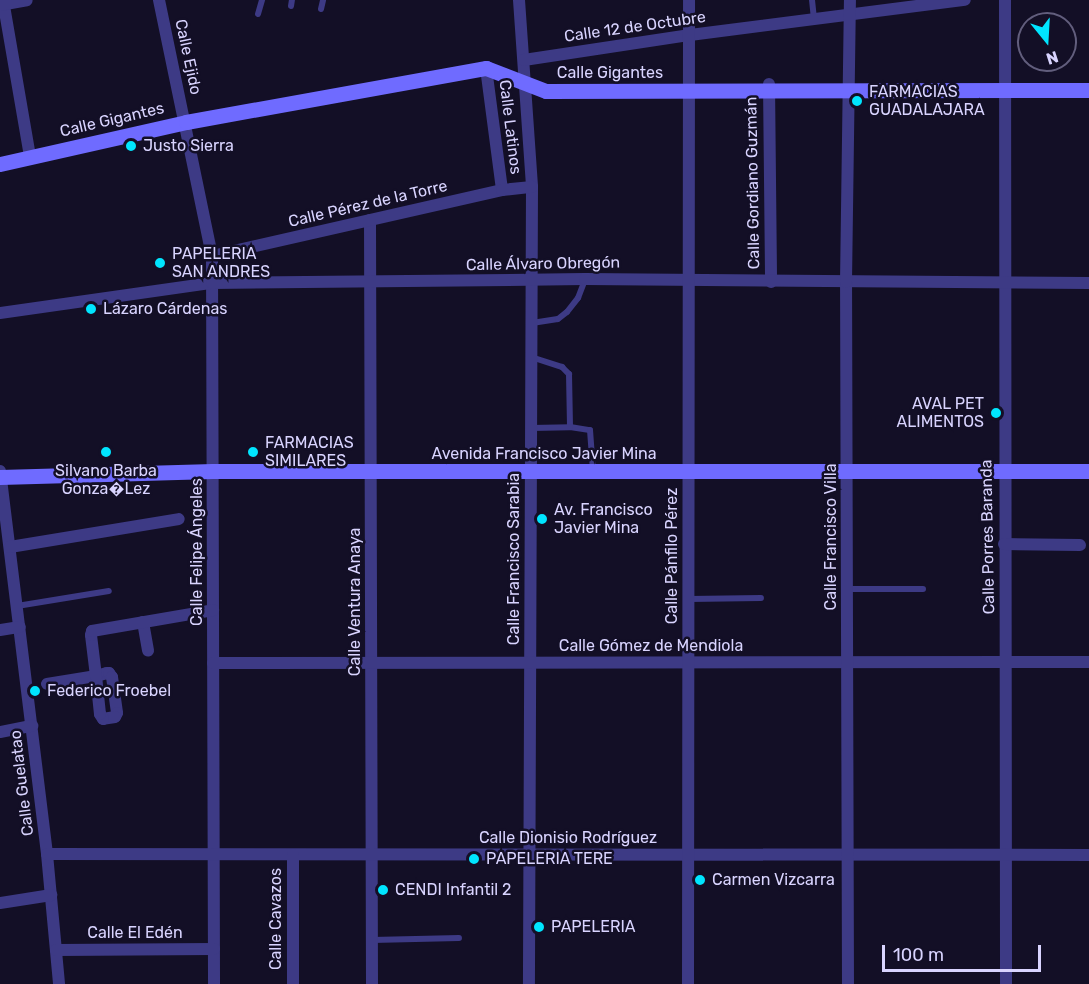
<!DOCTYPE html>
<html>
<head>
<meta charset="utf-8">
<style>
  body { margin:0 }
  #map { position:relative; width:1089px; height:984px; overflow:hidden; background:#130f26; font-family:Rubik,sans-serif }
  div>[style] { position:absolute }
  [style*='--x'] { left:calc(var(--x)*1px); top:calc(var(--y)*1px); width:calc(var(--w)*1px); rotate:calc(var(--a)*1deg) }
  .service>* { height:6px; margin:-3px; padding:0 3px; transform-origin:3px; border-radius:3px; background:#3d3a85 }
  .minor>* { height:12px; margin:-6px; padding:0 6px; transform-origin:6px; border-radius:6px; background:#3d3a85 }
  .secondary>* { height:15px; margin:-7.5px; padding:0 7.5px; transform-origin:7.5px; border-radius:7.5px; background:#6f6bff }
  .dots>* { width:16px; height:16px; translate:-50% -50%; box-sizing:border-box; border:3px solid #130f26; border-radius:50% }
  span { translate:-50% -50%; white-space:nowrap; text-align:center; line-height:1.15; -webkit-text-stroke:5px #130f26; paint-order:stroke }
  .street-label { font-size:16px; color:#d9d4ff }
  .poi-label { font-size:16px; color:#d9d4ff }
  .left { translate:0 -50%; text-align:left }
  .right { translate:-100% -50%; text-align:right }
  .north { position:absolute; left:1017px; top:12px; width:60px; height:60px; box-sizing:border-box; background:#130f26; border:2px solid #625e7d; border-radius:50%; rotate:162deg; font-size:16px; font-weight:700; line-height:24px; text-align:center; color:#d9d4ff }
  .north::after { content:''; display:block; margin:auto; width:21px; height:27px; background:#00e5ff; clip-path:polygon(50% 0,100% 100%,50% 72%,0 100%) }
  .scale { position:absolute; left:882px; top:945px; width:159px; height:27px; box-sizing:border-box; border:3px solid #d9d4ff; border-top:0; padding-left:8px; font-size:18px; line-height:21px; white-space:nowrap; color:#d9d4ff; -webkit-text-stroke:4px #130f26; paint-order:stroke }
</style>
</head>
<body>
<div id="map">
  <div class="service">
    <i style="--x:812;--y:0;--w:19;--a:84"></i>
    <i style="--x:291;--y:6;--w:6;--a:-81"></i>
    <i style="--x:321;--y:9;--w:9;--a:-77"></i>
    <i style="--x:258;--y:14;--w:15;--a:-74"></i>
    <i style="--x:532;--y:323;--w:26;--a:-9"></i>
    <i style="--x:558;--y:319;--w:11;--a:-38"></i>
    <i style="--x:567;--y:312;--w:18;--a:-52"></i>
    <i style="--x:578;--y:298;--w:19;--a:-69"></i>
    <i style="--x:531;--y:357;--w:33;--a:18"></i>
    <i style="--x:562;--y:367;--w:10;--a:45"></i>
    <i style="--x:569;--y:374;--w:53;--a:88.9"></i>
    <i style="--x:570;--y:427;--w:20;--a:9"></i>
    <i style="--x:590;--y:430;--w:41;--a:85.8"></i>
    <i style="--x:531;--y:428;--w:39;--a:-1"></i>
    <i style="--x:848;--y:589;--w:75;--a:0"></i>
    <i style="--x:689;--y:599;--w:72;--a:-0.8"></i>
    <i style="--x:17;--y:606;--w:93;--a:-9.3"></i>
    <i style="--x:372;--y:940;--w:87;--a:-1.3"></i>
  </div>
  <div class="minor">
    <i style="--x:3;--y:0;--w:159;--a:80.2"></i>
    <i style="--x:159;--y:0;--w:261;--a:78.3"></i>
    <i style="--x:212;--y:256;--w:728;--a:89.84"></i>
    <i style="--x:519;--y:0;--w:187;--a:86"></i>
    <i style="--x:532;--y:187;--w:797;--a:90.22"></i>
    <i style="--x:1005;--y:0;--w:984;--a:89.94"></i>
    <i style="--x:0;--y:5;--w:27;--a:-10"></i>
    <i style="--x:524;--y:60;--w:168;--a:-8.6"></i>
    <i style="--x:690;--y:35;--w:277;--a:-7.3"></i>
    <i style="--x:486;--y:68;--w:123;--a:82.5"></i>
    <i style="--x:769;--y:84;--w:198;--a:89.4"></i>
    <i style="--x:370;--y:220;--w:764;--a:89.85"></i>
    <i style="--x:212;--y:256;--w:297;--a:-12.8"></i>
    <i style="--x:502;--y:190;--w:30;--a:-6"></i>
    <i style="--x:0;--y:313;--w:214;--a:-8.1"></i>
    <i style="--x:212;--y:283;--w:373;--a:-0.6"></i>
    <i style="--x:585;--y:279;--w:504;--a:0.45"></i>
    <i style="--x:0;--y:471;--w:386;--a:83"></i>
    <i style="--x:47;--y:854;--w:131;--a:84.7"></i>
    <i style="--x:1004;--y:544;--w:76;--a:0.8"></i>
    <i style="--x:10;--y:547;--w:171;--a:-9.4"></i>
    <i style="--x:143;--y:622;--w:29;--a:80"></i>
    <i style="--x:0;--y:630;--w:20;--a:-9"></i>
    <i style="--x:213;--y:663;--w:876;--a:-0.07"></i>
    <i style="--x:47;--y:684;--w:50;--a:-9.3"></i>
    <i style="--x:96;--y:676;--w:11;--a:-15"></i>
    <i style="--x:107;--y:673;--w:2;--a:0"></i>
    <i style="--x:109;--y:673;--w:5;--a:53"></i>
    <i style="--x:112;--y:677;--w:36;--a:82"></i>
    <i style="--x:117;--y:713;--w:4;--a:117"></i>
    <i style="--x:115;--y:717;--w:12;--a:171"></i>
    <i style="--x:103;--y:719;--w:6;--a:-121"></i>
    <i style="--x:100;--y:714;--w:38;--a:-96"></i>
    <i style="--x:96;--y:676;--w:41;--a:-97"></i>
    <i style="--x:91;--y:635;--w:4;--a:-76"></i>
    <i style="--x:92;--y:631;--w:123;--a:-9.8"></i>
    <i style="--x:0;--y:732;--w:33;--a:-11"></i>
    <i style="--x:47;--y:854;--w:1042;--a:0.05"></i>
    <i style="--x:0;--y:903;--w:52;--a:-8.9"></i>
    <i style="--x:56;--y:950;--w:158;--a:-0.4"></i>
    <i style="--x:293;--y:984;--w:129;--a:-90"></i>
    <i style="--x:688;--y:984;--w:984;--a:-89.94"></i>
    <i style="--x:848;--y:984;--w:702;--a:-90.16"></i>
    <i style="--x:846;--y:282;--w:282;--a:-89.2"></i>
  </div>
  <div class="secondary">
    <i style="--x:0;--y:164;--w:191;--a:-12.7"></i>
    <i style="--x:186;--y:122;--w:305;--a:-10.2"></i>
    <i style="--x:486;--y:68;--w:64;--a:21"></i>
    <i style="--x:546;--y:91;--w:543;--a:-0.11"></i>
    <i style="--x:0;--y:477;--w:213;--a:-1.6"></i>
    <i style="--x:213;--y:471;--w:876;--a:0"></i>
  </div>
  <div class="dots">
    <i style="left:857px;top:101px;background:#00e5ff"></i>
    <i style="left:131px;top:146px;background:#00e5ff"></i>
    <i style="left:160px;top:263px;background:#00e5ff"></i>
    <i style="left:91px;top:309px;background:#00e5ff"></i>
    <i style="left:996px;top:413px;background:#00e5ff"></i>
    <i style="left:106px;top:452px;background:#00e5ff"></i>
    <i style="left:253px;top:452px;background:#00e5ff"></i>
    <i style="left:542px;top:519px;background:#00e5ff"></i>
    <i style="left:35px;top:691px;background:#00e5ff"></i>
    <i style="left:474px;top:859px;background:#00e5ff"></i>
    <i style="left:700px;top:880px;background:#00e5ff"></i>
    <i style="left:383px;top:890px;background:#00e5ff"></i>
    <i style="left:539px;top:927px;background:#00e5ff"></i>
  </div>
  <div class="street-label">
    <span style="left:635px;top:27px;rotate:-8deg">Calle 12 de Octubre</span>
    <span style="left:188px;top:57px;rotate:78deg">Calle Ejido</span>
    <span style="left:610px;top:73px">Calle Gigantes</span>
    <span style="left:112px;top:120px;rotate:-13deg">Calle Gigantes</span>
    <span style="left:510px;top:127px;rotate:83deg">Calle Latinos</span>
    <span style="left:753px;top:183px;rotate:-91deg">Calle Gordiano Guzmán</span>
    <span style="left:368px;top:204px;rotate:-13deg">Calle Pérez de la Torre</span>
    <span style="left:543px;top:264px;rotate:-1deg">Calle Álvaro Obregón</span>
    <span style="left:544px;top:454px">Avenida Francisco Javier Mina</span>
    <span style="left:831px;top:537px;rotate:-90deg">Calle Francisco Villa</span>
    <span style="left:988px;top:537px;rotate:-91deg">Calle Porres Baranda</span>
    <span style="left:197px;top:552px;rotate:-90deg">Calle Felipe Ángeles</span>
    <span style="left:672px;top:556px;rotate:-90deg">Calle Pánfilo Pérez</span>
    <span style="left:514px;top:559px;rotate:-90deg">Calle Francisco Sarabia</span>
    <span style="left:355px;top:602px;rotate:-90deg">Calle Ventura Anaya</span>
    <span style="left:651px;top:646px">Calle Gómez de Mendiola</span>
    <span style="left:22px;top:783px;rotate:-97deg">Calle Guelatao</span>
    <span style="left:568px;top:838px">Calle Dionisio Rodríguez</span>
    <span style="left:276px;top:919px;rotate:-90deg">Calle Cavazos</span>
    <span style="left:135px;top:933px">Calle El Edén</span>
  </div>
  <div class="poi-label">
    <span class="left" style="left:869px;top:101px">FARMACIAS<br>GUADALAJARA</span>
    <span class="left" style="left:143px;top:146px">Justo Sierra</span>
    <span class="left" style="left:172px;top:263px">PAPELERIA<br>SAN ANDRES</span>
    <span class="left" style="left:103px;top:309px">Lázaro Cárdenas</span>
    <span class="right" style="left:984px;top:413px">AVAL PET<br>ALIMENTOS</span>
    <span class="left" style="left:265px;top:452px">FARMACIAS<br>SIMILARES</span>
    <span style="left:106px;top:480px">Silvano Barba<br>Gonza�Lez</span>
    <span class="left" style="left:554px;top:519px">Av. Francisco<br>Javier Mina</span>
    <span class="left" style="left:47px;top:691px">Federico Froebel</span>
    <span class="left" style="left:486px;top:859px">PAPELERIA TERE</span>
    <span class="left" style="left:712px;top:880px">Carmen Vizcarra</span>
    <span class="left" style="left:395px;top:890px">CENDI Infantil 2</span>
    <span class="left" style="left:551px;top:927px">PAPELERIA</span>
  </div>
  <div class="north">N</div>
  <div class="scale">100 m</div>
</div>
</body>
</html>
